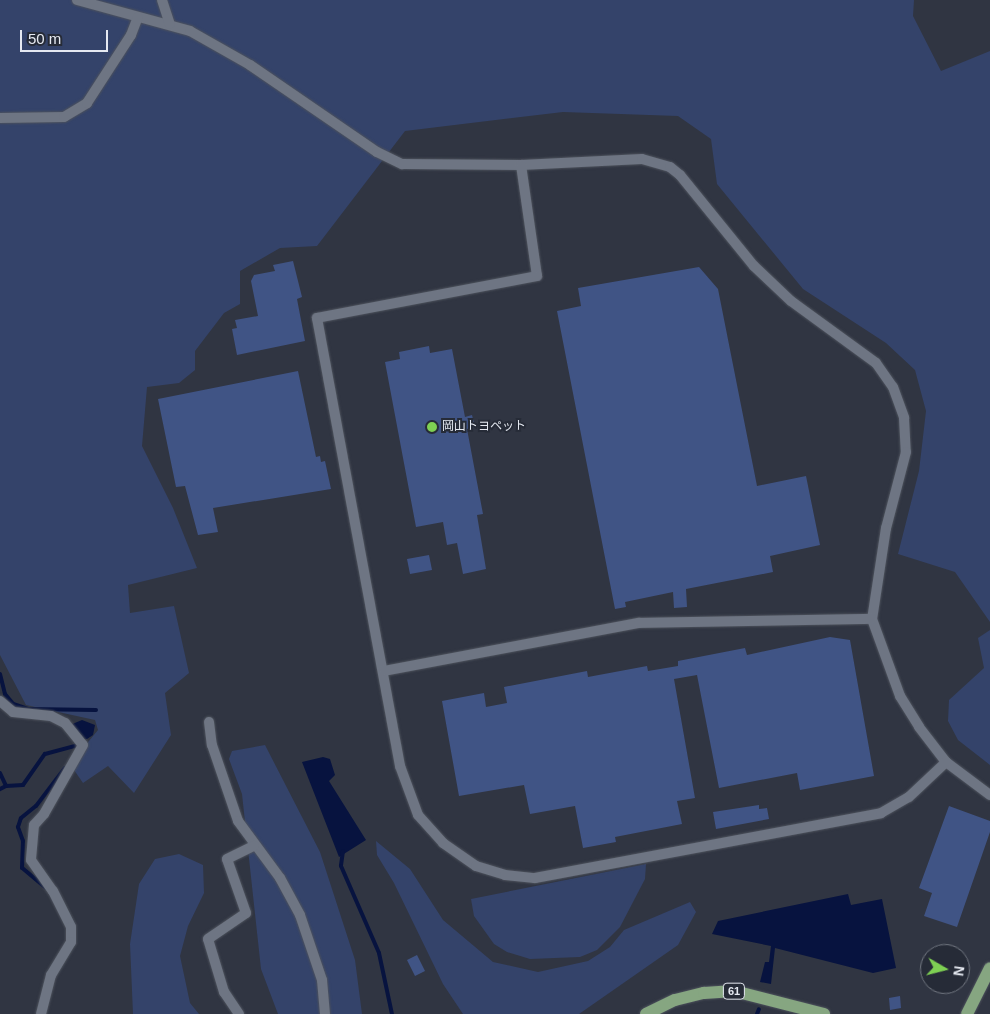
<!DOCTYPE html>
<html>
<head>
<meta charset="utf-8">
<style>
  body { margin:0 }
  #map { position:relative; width:990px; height:1014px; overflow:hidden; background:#303542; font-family:Helvetica,"Noto Sans JP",sans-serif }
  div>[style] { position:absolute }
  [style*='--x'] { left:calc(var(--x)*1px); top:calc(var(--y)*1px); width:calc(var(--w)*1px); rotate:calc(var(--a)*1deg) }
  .green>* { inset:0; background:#34436a }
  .water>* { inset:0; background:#07133f }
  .stream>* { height:4px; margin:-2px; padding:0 2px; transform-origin:2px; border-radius:2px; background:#07133f }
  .building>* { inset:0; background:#405485 }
  .roads { filter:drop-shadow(0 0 1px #4d525c) drop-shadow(0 0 1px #4d525c) }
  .street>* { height:10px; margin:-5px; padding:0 5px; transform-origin:5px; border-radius:5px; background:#6e7583 }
  .primary>* { height:12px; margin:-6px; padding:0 6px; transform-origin:6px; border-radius:6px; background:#86a681 }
  .dots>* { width:14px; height:14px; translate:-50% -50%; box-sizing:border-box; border:2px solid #262b37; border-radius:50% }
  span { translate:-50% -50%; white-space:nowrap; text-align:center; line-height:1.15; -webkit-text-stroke:4px #262b37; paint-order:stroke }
  .shield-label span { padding:1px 4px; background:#262b37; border:1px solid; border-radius:4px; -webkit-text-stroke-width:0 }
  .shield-label { font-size:11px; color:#e5e9f1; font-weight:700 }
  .poi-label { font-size:12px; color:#e5e9f1 }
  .left { translate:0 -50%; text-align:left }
  .north { position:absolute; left:920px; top:944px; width:50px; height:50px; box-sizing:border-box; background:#262b37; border:1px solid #727781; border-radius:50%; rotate:98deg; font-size:14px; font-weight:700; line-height:20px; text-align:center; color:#e5e9f1 }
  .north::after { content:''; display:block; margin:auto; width:18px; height:22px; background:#7ed053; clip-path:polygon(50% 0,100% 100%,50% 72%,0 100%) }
  .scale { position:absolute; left:20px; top:30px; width:88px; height:22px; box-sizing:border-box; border:2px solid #e5e9f1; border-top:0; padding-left:6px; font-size:15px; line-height:18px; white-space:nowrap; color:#e5e9f1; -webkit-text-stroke:4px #262b37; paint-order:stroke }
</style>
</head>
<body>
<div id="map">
  <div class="green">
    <i style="clip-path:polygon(0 0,914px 0,913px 16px,941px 71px,990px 51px,990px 622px,955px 572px,898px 554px,919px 471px,926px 411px,915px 370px,886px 343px,803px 289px,717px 184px,711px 139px,678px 116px,563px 112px,405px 131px,317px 246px,280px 248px,240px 271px,240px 304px,224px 313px,195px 351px,195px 370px,179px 383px,147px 387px,142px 446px,173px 508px,197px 568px,128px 585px,130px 613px,174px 606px,189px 673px,165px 693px,171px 735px,134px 793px,108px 766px,83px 783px,74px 770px,84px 747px,98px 730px,95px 720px,26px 705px,0 655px)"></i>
    <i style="clip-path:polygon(990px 630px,990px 765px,958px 740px,948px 721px,949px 700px,984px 668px,978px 638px)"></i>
    <i style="clip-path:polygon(265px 745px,320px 852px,355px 960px,362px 1014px,278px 1014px,261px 969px,242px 794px,229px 759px,232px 751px)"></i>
    <i style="clip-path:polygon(376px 841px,410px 869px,443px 920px,493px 962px,538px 972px,588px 961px,610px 947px,624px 930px,690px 902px,696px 912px,678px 945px,579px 1014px,463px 1014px,443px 984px,394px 883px,377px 855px)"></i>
    <i style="clip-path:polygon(179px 854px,203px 865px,204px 893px,188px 926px,180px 956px,190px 1003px,199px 1014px,133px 1014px,130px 944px,139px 884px,155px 859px)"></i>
    <i style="clip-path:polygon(646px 864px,645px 879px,620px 927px,597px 950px,580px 957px,530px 959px,507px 952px,494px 944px,474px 916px,471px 899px)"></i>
  </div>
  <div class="water">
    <i style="clip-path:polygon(82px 720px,95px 725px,93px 735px,87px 739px,81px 739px,70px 725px)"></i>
    <i style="clip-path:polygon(323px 757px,330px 759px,335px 775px,329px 781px,366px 840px,339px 857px,302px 762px)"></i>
    <i style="clip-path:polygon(848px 894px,851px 905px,882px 899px,896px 968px,873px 973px,775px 948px,771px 984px,760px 982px,765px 962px,769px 962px,771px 946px,712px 934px,718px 921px)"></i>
  </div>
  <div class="stream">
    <i style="--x:0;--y:674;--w:21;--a:76"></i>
    <i style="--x:5;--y:694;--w:13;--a:51"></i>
    <i style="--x:13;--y:704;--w:16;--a:18"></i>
    <i style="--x:28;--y:709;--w:68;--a:0.8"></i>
    <i style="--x:0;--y:773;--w:14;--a:65"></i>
    <i style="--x:6;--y:786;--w:7;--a:153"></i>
    <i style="--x:6;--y:786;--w:17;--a:-3"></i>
    <i style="--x:23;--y:785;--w:38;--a:-55"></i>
    <i style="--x:45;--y:754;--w:35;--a:-15"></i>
    <i style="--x:343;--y:851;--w:15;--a:98"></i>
    <i style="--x:341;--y:866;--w:95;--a:66.4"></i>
    <i style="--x:379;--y:953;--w:62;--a:78"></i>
    <i style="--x:46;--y:888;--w:31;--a:-140"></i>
    <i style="--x:22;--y:868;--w:27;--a:-88"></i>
    <i style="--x:23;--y:841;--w:15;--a:-110"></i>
    <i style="--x:18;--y:827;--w:9;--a:-72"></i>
    <i style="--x:21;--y:818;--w:19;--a:-39"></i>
    <i style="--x:36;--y:806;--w:48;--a:-52.7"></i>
    <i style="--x:757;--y:1014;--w:5;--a:-68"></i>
  </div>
  <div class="building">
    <i style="clip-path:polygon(293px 261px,302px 297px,297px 299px,305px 341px,237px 355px,232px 329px,237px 328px,235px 320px,258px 316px,251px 281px,254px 275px,275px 271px,273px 265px)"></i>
    <i style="clip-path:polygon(699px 267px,718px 289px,757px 486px,806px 476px,820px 545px,770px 556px,773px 572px,686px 589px,687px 607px,674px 608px,673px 592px,625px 602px,626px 607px,615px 609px,557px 311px,581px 306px,578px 288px)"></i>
    <i style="clip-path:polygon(429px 346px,430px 353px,452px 349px,465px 417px,472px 415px,475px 427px,467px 429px,483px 514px,477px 515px,486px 569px,463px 574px,457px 543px,447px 545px,443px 522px,416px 527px,385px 362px,400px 359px,399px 352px)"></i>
    <i style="clip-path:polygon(298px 371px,316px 457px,320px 456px,321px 462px,325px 461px,331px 489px,213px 508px,218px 532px,198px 535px,185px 486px,176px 487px,158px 399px)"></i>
    <i style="clip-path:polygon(429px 555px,432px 570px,410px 574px,407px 559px)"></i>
    <i style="clip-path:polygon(830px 637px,850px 640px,874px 776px,800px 790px,797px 773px,719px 788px,697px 675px,674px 679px,695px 798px,677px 801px,682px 824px,615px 837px,616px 842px,583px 848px,575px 806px,530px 814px,524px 785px,459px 796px,442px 701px,484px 693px,486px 707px,507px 703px,504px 687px,587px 671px,588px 677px,647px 666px,648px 671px,678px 666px,678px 661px,745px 648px,747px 655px)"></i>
    <i style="clip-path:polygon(759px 805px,759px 809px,767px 808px,769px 819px,716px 829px,713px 812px)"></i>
    <i style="clip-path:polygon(949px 806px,990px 821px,990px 832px,957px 927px,924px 916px,932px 893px,919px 888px)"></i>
    <i style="clip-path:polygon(417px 955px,425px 971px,415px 976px,407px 960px)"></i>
    <i style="clip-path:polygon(900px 996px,901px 1008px,890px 1010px,889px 998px)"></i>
  </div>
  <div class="roads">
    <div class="street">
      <i style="--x:77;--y:0;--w:117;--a:15.3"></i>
      <i style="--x:190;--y:31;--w:69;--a:29.5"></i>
      <i style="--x:250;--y:65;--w:154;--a:34.4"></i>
      <i style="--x:377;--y:152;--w:28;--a:26"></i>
      <i style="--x:402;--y:164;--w:119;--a:0.5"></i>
      <i style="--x:521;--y:165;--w:121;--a:-2.8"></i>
      <i style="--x:642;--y:159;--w:29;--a:16"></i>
      <i style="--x:670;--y:167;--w:13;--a:39"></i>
      <i style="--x:680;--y:175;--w:117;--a:50.9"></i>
      <i style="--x:754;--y:266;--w:51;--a:43.4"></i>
      <i style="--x:791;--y:301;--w:105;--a:36.1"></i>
      <i style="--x:876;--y:363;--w:29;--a:55"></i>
      <i style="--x:893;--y:387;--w:33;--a:70"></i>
      <i style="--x:904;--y:418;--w:34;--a:87"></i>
      <i style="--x:906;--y:452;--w:79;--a:104.7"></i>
      <i style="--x:886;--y:528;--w:92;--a:98.7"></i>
      <i style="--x:872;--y:619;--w:82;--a:70"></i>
      <i style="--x:900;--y:696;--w:36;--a:58"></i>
      <i style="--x:919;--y:727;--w:44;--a:52.4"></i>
      <i style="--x:946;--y:762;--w:55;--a:36.9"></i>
      <i style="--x:162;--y:0;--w:25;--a:72"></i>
      <i style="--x:0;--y:118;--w:64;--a:-0.9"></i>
      <i style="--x:64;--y:117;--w:27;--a:-31"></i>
      <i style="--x:87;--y:103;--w:81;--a:-57.1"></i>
      <i style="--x:131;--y:35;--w:19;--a:-69"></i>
      <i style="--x:521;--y:165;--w:112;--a:81.8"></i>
      <i style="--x:537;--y:276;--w:224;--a:169.2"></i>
      <i style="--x:317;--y:318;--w:456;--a:79.5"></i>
      <i style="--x:400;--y:766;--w:52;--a:69.8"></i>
      <i style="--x:418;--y:815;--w:38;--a:48"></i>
      <i style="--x:443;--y:843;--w:40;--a:34.9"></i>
      <i style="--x:476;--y:866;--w:30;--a:17"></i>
      <i style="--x:505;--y:875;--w:30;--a:6"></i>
      <i style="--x:535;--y:878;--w:352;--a:-10.6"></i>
      <i style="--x:881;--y:813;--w:32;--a:-30"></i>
      <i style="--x:909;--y:797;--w:51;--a:-43.4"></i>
      <i style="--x:384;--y:671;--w:259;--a:-10.7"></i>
      <i style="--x:639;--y:623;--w:233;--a:-1"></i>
      <i style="--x:0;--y:701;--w:17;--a:40"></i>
      <i style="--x:13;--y:712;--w:38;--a:6"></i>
      <i style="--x:51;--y:716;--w:16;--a:27"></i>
      <i style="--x:65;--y:723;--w:28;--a:51"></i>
      <i style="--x:83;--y:745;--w:79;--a:119.5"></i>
      <i style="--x:44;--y:814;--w:15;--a:132"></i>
      <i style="--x:34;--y:825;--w:35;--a:95"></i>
      <i style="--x:31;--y:860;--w:38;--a:55"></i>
      <i style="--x:53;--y:891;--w:40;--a:63.4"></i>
      <i style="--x:71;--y:927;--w:15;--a:90"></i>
      <i style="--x:71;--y:942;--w:39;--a:121"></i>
      <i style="--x:51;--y:975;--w:40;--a:104.4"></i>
      <i style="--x:209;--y:722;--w:23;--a:83"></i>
      <i style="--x:212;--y:745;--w:80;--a:71.1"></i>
      <i style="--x:238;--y:821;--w:71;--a:53.6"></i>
      <i style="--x:280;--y:878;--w:42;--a:61.6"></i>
      <i style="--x:300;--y:915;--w:69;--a:71.3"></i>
      <i style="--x:322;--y:980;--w:34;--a:85"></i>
      <i style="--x:239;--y:1014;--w:27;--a:-124"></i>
      <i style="--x:224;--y:992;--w:55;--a:-106.8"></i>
      <i style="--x:208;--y:939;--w:46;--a:-34.4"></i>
      <i style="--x:246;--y:913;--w:57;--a:-109.4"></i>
      <i style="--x:227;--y:859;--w:30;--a:-26"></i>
    </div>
    <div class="primary">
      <i style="--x:646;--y:1014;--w:32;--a:-26"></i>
      <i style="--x:675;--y:1000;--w:30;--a:-14"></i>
      <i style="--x:704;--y:993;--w:30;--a:-4"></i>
      <i style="--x:734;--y:991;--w:93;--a:14.3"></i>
      <i style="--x:967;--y:1014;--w:51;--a:-63.4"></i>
    </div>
  </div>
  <div class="dots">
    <i style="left:432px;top:427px;background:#7ed053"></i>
  </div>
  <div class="shield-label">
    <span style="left:734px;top:991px">61</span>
  </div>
  <div class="poi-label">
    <span class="left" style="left:442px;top:427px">岡山トヨペット</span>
  </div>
  <div class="north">N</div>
  <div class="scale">50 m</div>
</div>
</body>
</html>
